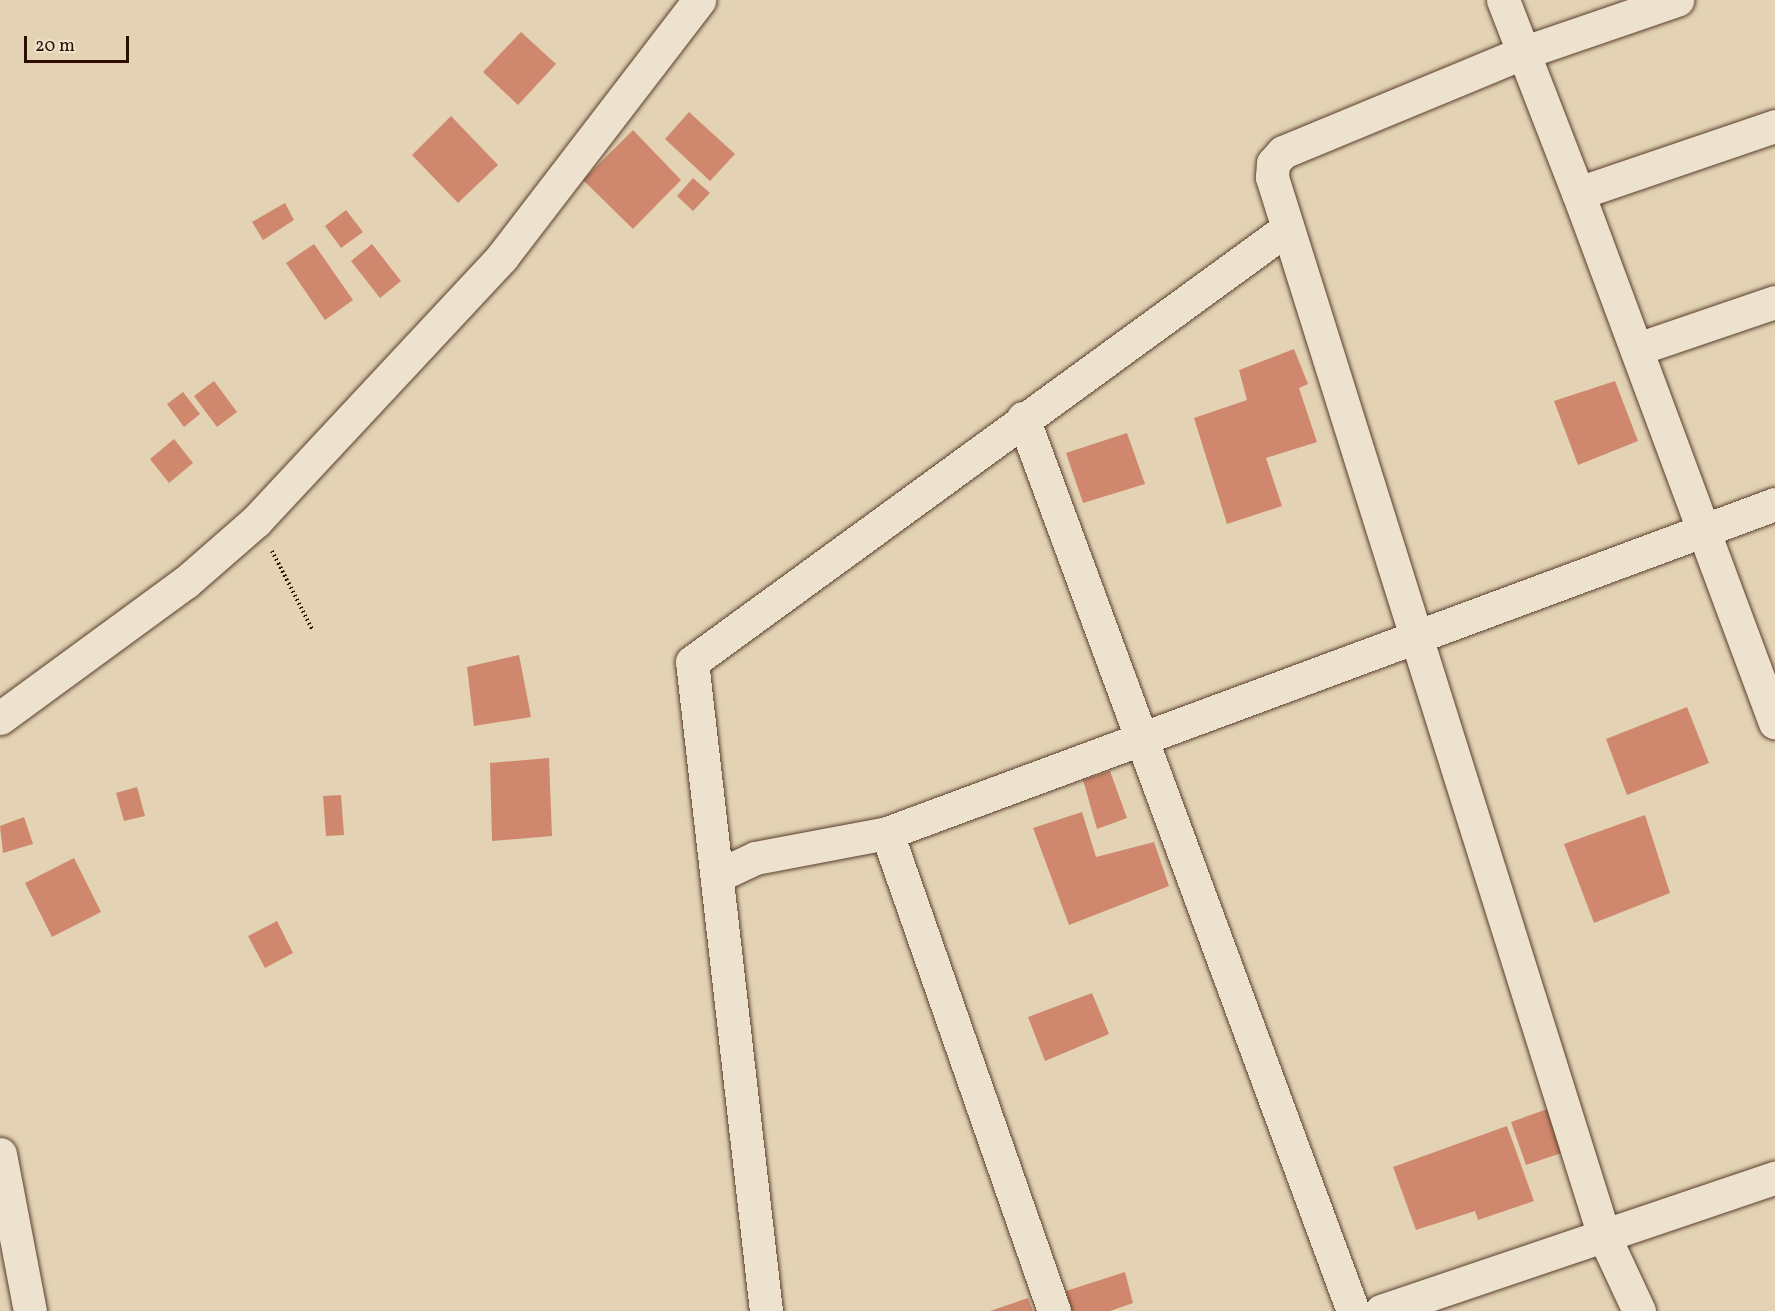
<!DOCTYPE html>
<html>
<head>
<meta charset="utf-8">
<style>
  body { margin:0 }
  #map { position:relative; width:1775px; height:1311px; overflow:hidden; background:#e3d3b4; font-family:Vollkorn,serif }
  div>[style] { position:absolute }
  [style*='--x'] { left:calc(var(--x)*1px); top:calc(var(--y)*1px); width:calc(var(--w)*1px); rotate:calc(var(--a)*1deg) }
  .building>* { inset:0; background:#cf886d }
  .path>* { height:4px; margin-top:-2px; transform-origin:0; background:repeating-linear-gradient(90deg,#2d0d00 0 1.5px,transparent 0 4.5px) }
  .roads { filter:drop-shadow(0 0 2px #5a3e2d) drop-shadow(0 0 2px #5a3e2d) }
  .minor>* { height:33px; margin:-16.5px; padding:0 16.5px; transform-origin:16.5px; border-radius:16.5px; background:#ede2ce }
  span { translate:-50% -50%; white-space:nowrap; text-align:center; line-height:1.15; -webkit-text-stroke:5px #ede2ce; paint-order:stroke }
  .scale { position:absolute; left:24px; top:36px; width:105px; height:27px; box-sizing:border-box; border:3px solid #2d0d00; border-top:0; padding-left:8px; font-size:18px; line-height:21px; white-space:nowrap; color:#2d0d00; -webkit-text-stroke:4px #ede2ce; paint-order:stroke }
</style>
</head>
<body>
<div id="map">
  <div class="building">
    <i style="clip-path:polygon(521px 32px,556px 64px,518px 105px,483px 72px)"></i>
    <i style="clip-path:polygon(689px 112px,735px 154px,710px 181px,665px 139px)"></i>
    <i style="clip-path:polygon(451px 116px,498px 165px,458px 203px,412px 155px)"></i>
    <i style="clip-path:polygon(633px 130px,681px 180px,633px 229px,583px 180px)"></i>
    <i style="clip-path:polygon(693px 178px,710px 193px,693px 211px,677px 196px)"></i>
    <i style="clip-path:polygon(285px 203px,294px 220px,263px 240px,252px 222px)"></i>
    <i style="clip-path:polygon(346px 210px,363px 232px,341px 248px,325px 226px)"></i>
    <i style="clip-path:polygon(314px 244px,353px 300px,325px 320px,286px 263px)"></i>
    <i style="clip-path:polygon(372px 244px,401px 281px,380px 298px,351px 261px)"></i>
    <i style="clip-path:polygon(1294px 349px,1308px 384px,1299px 388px,1317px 442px,1266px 458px,1282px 506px,1227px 524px,1194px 418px,1247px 400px,1239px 370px)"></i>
    <i style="clip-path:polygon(214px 381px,237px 412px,217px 427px,194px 396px)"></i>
    <i style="clip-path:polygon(1615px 381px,1638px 441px,1578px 465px,1554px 401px)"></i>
    <i style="clip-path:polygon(183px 392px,200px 414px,184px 427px,167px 404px)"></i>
    <i style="clip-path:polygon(1127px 433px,1145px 484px,1083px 503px,1066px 453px)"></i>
    <i style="clip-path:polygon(174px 439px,193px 463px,169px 483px,150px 459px)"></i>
    <i style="clip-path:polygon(519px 655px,531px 717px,474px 726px,467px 667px)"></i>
    <i style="clip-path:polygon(1687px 707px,1709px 763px,1627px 795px,1606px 739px)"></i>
    <i style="clip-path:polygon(549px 758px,552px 836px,492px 841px,490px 763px)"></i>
    <i style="clip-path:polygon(1110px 771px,1127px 818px,1097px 829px,1083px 780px)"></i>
    <i style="clip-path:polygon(137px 787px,145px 816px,124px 821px,116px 793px)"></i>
    <i style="clip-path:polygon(341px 795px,344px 835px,326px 836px,323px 796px)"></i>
    <i style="clip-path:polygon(1082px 812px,1096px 857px,1154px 842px,1169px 886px,1069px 925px,1033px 828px)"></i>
    <i style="clip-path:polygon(1645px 815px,1670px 893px,1594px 923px,1564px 844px)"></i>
    <i style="clip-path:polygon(24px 817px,33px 844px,3px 853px,0 826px)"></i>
    <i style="clip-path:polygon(74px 858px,101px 912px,52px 937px,25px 883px)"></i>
    <i style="clip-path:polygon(277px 921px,293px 953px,265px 968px,248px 936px)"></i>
    <i style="clip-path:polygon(1092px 993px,1109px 1034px,1045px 1061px,1028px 1017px)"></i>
    <i style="clip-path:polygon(1567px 1102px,1582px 1146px,1526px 1165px,1511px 1122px)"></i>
    <i style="clip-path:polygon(1507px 1126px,1534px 1201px,1478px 1220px,1475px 1211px,1416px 1230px,1393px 1167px)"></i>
    <i style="clip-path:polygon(1125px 1272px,1133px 1303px,1110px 1311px,1072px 1311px,1066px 1291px)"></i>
    <i style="clip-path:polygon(1028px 1298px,1033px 1311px,990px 1311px)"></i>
  </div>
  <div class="path">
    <i style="--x:272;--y:551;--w:88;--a:62.9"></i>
  </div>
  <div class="roads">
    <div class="minor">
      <i style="--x:1503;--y:0;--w:207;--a:68.8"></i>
      <i style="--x:1775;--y:126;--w:208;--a:161.2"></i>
      <i style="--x:1578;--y:193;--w:565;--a:69.61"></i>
      <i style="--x:1637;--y:349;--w:146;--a:-18.8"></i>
      <i style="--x:1023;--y:418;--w:952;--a:69.72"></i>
      <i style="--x:0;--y:718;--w:230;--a:-36.2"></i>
      <i style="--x:186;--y:582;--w:93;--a:-41.1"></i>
      <i style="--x:256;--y:521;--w:361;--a:-47"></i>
      <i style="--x:502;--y:257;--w:324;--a:-52.5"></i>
      <i style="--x:887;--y:833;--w:506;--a:70.74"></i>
      <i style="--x:717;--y:876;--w:42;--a:-25.3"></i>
      <i style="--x:755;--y:858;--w:134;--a:-10.7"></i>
      <i style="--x:887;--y:833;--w:947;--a:-20.33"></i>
      <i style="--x:0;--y:1154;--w:160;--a:79.2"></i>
      <i style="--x:766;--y:1311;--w:653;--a:-96.5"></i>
      <i style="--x:692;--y:662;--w:734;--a:-36.07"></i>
      <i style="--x:1381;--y:1311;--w:416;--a:-18.7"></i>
      <i style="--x:1639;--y:1311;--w:83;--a:-115"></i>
      <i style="--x:1604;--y:1236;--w:1110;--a:-107.41"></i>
      <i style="--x:1272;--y:177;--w:14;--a:-86"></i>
      <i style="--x:1273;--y:163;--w:15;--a:-48"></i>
      <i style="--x:1283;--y:152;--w:262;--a:-22.5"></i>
      <i style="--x:1525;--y:52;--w:161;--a:-18.9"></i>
    </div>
  </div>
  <div class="scale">20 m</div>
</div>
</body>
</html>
